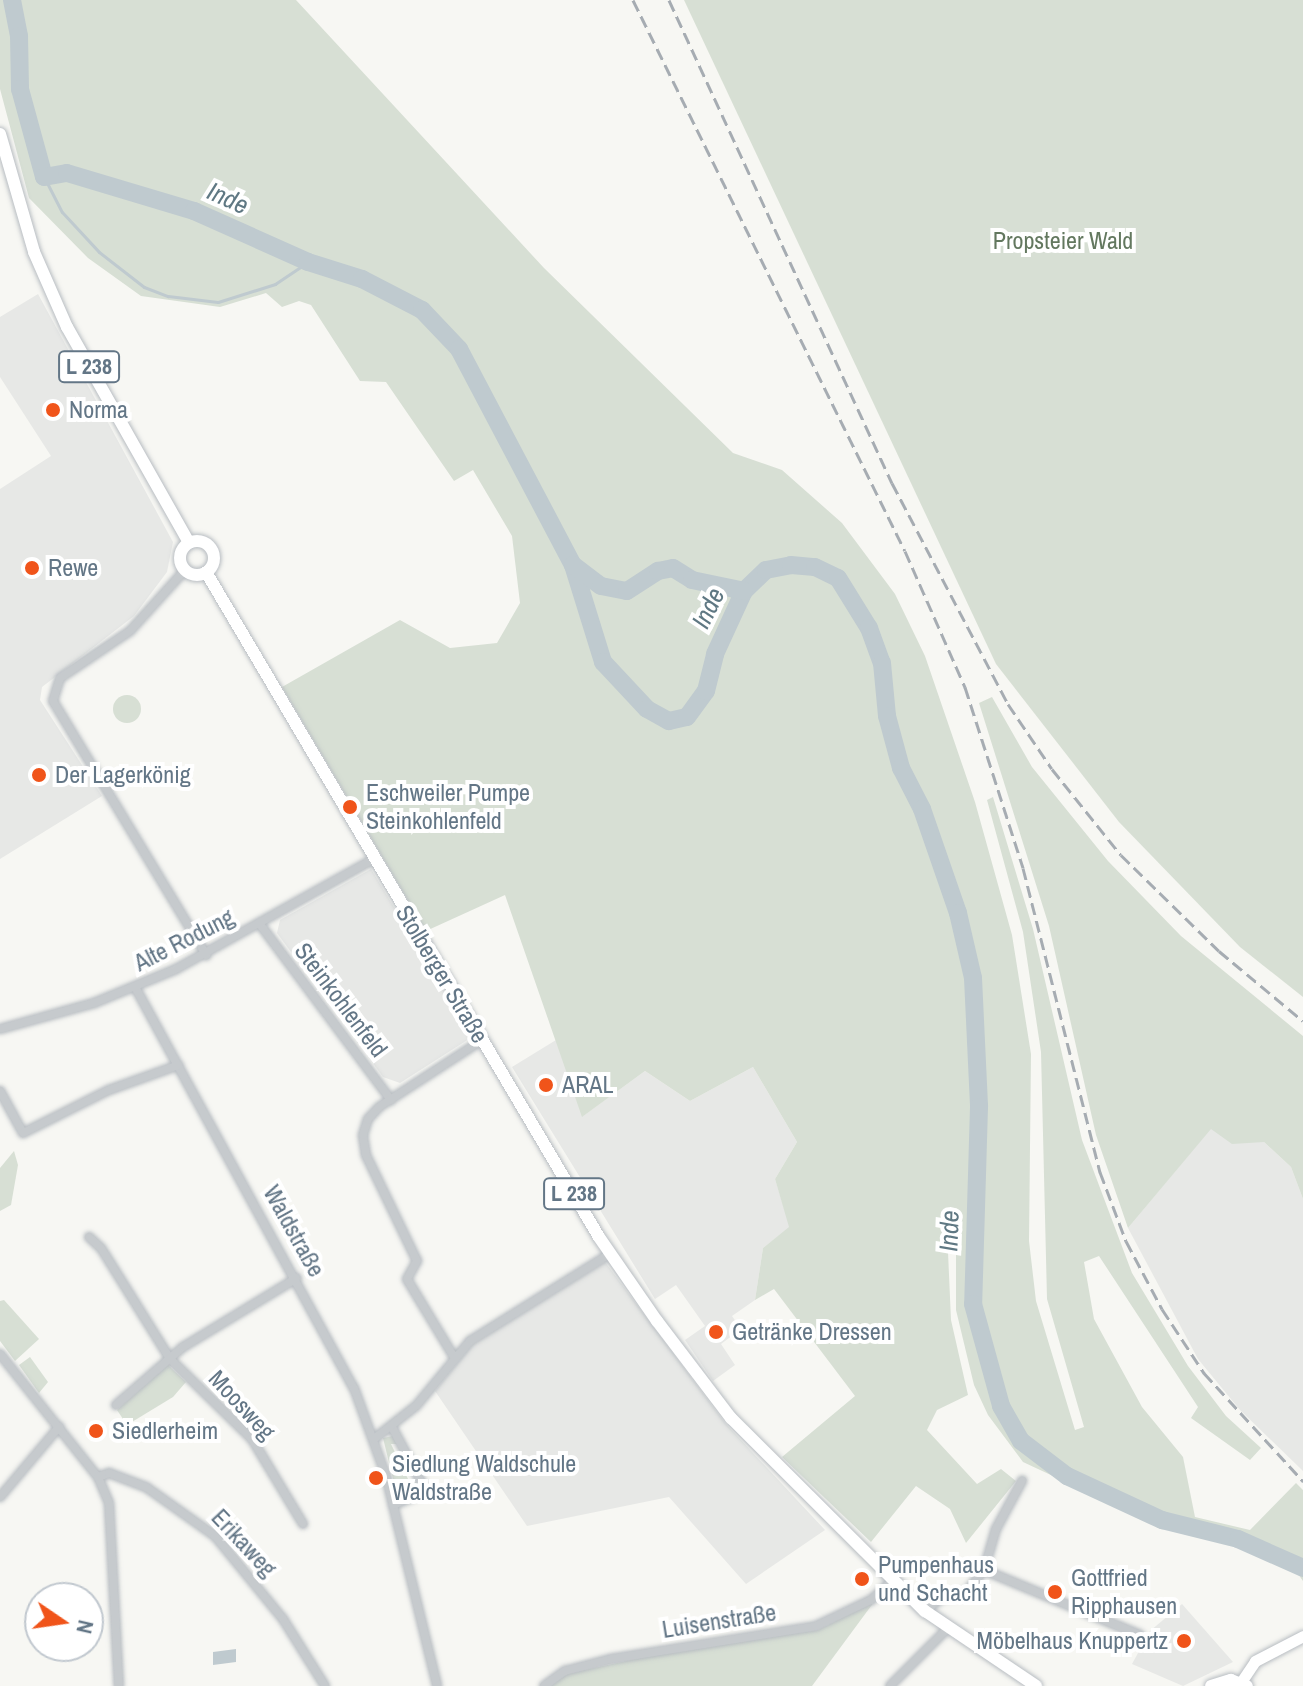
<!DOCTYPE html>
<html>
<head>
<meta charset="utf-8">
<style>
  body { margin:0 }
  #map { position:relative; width:1303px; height:1686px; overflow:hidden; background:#f7f7f3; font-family:"Archivo Narrow",sans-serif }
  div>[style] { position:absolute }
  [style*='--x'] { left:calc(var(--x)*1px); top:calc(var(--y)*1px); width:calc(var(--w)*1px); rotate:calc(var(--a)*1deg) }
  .built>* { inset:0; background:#e7e8e6 }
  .green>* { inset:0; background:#d7dfd4 }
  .round { border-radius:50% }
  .water>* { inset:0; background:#bfcacf }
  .stream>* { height:3px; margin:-1.5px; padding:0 1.5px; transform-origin:1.5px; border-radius:1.5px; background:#bfcacf }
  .river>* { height:18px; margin:-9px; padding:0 9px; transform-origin:9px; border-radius:9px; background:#bfcacf }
  .roads { filter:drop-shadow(0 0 2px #b8bdc2) drop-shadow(0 0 2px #b8bdc2) }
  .street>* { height:8px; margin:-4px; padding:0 4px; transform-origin:4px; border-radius:4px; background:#c6cacd }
  .secondary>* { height:11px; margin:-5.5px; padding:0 5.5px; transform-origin:5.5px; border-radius:5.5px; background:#fff }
  .primary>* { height:12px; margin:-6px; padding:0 6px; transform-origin:6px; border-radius:6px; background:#fff }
  .primary>.ring { margin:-6px; padding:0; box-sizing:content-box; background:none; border:12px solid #fff; border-radius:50% }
  .rail>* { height:3px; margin-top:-1.5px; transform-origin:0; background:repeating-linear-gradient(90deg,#a6acb2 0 12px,transparent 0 18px) }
  .dots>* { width:22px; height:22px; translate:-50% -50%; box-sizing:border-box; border:4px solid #fff; border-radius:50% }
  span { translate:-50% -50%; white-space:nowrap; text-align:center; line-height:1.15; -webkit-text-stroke:8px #fff; paint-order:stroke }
  .shield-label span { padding:2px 6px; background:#fff; border:2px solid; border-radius:6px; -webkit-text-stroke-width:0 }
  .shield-label { font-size:22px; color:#637686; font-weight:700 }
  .park-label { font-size:24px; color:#63785f }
  .poi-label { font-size:24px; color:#637686 }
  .left { translate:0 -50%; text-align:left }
  .right { translate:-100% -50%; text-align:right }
  .street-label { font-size:24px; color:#637686 }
  .water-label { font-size:26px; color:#5f7883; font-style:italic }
  .north { position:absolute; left:24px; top:1582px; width:80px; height:80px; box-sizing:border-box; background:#fff; border:2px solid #c1c8cf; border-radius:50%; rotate:103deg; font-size:22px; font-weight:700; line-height:32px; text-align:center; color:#637686 }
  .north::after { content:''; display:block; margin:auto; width:28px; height:36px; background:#f0541a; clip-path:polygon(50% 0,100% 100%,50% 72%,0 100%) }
</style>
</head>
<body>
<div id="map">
  <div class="built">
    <i style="clip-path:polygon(38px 294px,173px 542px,167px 572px,134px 616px,42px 687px,40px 700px,102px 796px,0 859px,0 489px,51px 456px,0 377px,0 317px)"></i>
    <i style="clip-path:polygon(371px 869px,472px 1037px,400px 1083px,383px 1077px,277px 933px,280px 920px)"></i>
    <i style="clip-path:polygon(556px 1040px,583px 1116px,645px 1071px,690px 1101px,753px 1067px,797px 1142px,775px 1179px,790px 1227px,763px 1248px,755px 1300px,732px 1316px,741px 1329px,721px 1344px,735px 1365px,713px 1381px,685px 1340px,705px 1326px,676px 1285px,655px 1299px,512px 1067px)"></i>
    <i style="clip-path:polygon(1211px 1128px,1264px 1142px,1291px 1167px,1303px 1199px,1303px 1471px,1240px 1410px,1198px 1359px,1128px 1228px)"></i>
    <i style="clip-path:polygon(605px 1262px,725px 1423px,825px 1530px,746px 1584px,669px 1497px,527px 1526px,435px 1391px,473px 1344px)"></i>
    <i style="clip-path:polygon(1182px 1604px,1233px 1662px,1183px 1686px,1132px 1664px,1150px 1631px)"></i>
  </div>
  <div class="green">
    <i style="clip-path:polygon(0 0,296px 0,544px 268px,733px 453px,782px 470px,842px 523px,895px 594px,925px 656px,975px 802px,1012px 935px,1031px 1054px,1029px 1241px,1036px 1301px,1075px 1430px,1084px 1427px,1047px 1299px,1041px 1052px,1023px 932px,987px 800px,993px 797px,1033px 929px,1082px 1140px,1132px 1273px,1188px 1366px,1226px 1416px,1261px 1448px,1250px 1460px,1191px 1418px,1198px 1407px,1099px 1256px,1084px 1262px,1094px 1319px,1142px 1407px,1183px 1457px,1195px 1517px,1250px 1530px,1296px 1483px,1303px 1490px,1303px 1581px,1291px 1564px,1239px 1544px,1160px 1526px,1023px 1462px,988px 1415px,974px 1385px,956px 1310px,956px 1225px,947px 1229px,951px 1320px,968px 1395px,937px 1410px,927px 1430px,977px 1484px,1001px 1469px,1016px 1481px,966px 1543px,950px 1509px,916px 1486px,871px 1542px,782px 1457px,855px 1396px,774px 1289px,755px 1300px,763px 1248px,789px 1227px,775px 1179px,797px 1142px,753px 1067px,690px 1101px,645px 1071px,582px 1117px,505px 895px,426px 931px,282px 687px,400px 620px,450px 648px,497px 643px,520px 603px,512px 536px,473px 470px,454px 481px,386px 382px,360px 381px,311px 305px,299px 301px,282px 307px,266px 293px,220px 307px,141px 296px,88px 258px,29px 198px,0 89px)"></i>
    <i style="clip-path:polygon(684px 0,1303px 0,1303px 997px,1240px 947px,1119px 822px,996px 664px)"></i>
    <i class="round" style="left:113px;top:695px;width:28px;height:28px"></i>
    <i style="clip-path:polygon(992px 697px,1032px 767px,1108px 861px,1181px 936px,1303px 1036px,1303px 1199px,1291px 1167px,1264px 1142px,1232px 1144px,1211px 1129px,1128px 1228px,1096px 1135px,1049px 926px,979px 703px)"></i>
    <i style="clip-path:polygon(14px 1151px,18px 1165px,11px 1205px,0 1211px,0 1168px)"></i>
    <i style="clip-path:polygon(4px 1300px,39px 1339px,15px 1361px,0 1341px,0 1301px)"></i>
    <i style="clip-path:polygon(30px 1357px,48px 1382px,39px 1393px,19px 1365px)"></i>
    <i style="clip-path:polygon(168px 1365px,186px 1382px,173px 1397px,127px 1425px,117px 1410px)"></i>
    <i style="clip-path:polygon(393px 1436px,398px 1444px,391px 1444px,408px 1479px,420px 1484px,416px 1491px,397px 1495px,383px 1438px)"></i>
    <i style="clip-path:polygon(874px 1602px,812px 1686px,551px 1686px,566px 1674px,649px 1656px,818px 1630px)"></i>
  </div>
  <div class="water">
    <i style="clip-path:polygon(236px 1649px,236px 1662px,213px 1665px,213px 1652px)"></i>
  </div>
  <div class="stream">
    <i style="--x:44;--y:177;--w:39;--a:63"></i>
    <i style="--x:62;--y:212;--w:54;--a:47.2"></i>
    <i style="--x:99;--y:252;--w:57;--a:37.9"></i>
    <i style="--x:144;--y:287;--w:26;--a:21"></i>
    <i style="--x:168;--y:296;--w:50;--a:6.8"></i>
    <i style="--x:218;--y:302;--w:60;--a:-17.5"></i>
    <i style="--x:275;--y:284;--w:40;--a:-34"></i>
  </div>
  <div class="river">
    <i style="--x:12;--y:0;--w:37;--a:79"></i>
    <i style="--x:19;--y:36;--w:53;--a:88.9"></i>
    <i style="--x:20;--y:89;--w:91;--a:74.7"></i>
    <i style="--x:44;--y:177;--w:23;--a:-10"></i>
    <i style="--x:67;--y:173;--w:133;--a:16.7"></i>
    <i style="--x:194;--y:211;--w:125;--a:24.1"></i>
    <i style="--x:308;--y:262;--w:57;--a:17.5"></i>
    <i style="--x:362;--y:279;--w:68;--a:27.3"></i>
    <i style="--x:422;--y:310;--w:54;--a:46.5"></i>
    <i style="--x:459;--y:349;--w:244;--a:62.2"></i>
    <i style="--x:573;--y:565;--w:102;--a:72.8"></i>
    <i style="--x:603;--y:662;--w:64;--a:46.9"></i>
    <i style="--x:647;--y:709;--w:25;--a:29"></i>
    <i style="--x:669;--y:721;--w:18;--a:-13"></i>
    <i style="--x:687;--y:717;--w:32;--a:-54"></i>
    <i style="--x:706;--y:691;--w:38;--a:-76"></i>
    <i style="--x:715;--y:654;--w:69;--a:-65.3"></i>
    <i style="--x:744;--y:591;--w:30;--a:-44"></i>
    <i style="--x:766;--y:570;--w:25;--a:-11"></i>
    <i style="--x:791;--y:565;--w:24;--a:5"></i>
    <i style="--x:815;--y:567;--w:25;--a:26"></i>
    <i style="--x:838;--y:578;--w:59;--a:58.2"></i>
    <i style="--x:869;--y:628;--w:37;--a:70"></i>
    <i style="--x:882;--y:663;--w:53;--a:84.6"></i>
    <i style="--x:887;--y:716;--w:54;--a:74.9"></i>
    <i style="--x:901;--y:768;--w:46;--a:62.9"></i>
    <i style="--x:922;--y:809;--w:110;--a:70.9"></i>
    <i style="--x:958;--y:913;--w:67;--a:77"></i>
    <i style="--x:973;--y:978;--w:129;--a:87.3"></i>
    <i style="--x:979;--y:1107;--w:197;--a:91.7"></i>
    <i style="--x:973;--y:1304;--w:106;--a:74.6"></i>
    <i style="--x:1001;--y:1406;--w:40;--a:60.3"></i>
    <i style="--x:1021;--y:1441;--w:58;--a:37.3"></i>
    <i style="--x:1067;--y:1476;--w:105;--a:24.9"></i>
    <i style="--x:1162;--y:1520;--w:78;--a:14"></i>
    <i style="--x:1238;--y:1539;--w:71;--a:24"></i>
    <i style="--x:573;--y:565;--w:35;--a:37"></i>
    <i style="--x:601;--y:586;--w:26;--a:11"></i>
    <i style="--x:627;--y:591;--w:37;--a:-33"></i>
    <i style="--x:658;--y:571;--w:15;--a:-11"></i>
    <i style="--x:673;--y:568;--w:22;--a:32"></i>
    <i style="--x:692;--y:580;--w:53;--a:11.9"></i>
  </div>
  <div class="roads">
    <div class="street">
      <i style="--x:185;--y:570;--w:82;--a:132"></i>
      <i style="--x:130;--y:631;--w:84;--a:146.1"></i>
      <i style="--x:60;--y:678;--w:24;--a:107"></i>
      <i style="--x:53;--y:701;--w:297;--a:58.9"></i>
      <i style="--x:259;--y:923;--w:221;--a:53.3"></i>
      <i style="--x:135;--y:987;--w:457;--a:61.4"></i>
      <i style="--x:354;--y:1388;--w:94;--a:70"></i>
      <i style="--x:386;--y:1476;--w:216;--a:76.3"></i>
      <i style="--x:0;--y:1029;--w:98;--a:-15.5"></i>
      <i style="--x:94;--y:1003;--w:89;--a:-22.5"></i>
      <i style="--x:176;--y:969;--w:227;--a:-29.1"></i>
      <i style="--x:0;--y:1091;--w:48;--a:61.3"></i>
      <i style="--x:23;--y:1133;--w:96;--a:-26.6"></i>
      <i style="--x:109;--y:1090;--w:74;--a:-19.7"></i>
      <i style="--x:89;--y:1237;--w:16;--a:43"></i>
      <i style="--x:101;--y:1248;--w:131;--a:58.1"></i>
      <i style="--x:170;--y:1359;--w:115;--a:44.3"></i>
      <i style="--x:252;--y:1439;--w:99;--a:59"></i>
      <i style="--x:0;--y:1354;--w:157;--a:51.5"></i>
      <i style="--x:98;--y:1477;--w:28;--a:67"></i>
      <i style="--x:109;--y:1503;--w:183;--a:86.9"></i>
      <i style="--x:454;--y:1357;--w:91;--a:-121.1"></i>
      <i style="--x:407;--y:1279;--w:21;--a:-61"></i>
      <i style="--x:417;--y:1261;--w:118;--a:-115.7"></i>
      <i style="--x:366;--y:1155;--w:20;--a:-99"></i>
      <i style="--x:363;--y:1135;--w:17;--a:-73"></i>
      <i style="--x:368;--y:1119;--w:16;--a:-47"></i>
      <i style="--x:379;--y:1107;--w:123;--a:-33"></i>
      <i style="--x:116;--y:1405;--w:89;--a:-40.9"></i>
      <i style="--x:183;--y:1347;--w:133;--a:-31.2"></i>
      <i style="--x:392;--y:1427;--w:72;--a:62"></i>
      <i style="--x:426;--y:1491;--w:36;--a:157"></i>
      <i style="--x:374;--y:1439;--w:53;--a:-38.2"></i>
      <i style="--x:416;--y:1406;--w:85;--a:-50.3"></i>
      <i style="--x:470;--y:1341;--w:165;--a:-31.9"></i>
      <i style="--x:98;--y:1477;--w:12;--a:-20"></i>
      <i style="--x:109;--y:1473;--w:40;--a:21"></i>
      <i style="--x:146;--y:1487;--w:85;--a:35.4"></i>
      <i style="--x:215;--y:1536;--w:107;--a:50.7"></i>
      <i style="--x:283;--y:1619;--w:79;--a:57.9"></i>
      <i style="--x:0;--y:1497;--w:92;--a:-49.9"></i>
      <i style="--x:984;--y:1570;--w:169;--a:22.6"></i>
      <i style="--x:925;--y:1611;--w:21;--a:-39"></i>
      <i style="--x:941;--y:1598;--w:25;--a:-11"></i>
      <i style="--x:966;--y:1593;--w:29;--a:-52"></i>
      <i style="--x:984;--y:1570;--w:43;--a:-73.7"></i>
      <i style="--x:996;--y:1529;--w:55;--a:-61.6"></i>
      <i style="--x:544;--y:1686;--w:26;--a:-36"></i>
      <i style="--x:565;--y:1671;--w:48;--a:-14.6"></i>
      <i style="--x:611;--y:1659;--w:208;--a:-9.1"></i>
      <i style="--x:816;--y:1626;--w:61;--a:-25.3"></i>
      <i style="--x:871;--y:1600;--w:30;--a:-42"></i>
      <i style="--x:890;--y:1686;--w:81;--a:-45"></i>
    </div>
    <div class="secondary">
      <i style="--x:1241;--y:1682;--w:25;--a:-56"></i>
      <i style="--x:1255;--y:1661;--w:54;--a:-27.5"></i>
    </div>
    <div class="primary">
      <i style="--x:0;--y:134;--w:123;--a:73.9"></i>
      <i style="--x:34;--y:252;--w:82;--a:66.3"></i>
      <i style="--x:67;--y:327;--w:248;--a:60.5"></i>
      <i class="ring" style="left:180px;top:541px;width:22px;height:22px"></i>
      <i style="--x:206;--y:572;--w:772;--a:59.42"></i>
      <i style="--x:599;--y:1237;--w:102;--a:55.4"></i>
      <i style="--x:657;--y:1321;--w:122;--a:52.7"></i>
      <i style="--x:731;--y:1418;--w:274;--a:44.9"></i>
      <i style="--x:925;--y:1611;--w:134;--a:34"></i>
      <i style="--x:1211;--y:1686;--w:21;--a:-17"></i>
      <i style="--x:1231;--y:1680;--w:17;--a:21"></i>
    </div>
  </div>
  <div class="rail">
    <i style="--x:633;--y:0;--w:614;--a:63.73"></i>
    <i style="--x:905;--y:551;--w:149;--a:66.2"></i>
    <i style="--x:965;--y:687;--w:190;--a:72.2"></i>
    <i style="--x:1023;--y:868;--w:314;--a:75.8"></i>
    <i style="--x:1100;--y:1172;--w:74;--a:69.4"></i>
    <i style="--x:1126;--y:1241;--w:77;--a:62.1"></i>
    <i style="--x:1162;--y:1309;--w:77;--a:56.7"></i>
    <i style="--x:1204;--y:1373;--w:147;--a:47.5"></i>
    <i style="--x:669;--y:0;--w:532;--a:65.22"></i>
    <i style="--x:892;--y:483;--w:250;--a:62.3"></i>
    <i style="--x:1008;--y:704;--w:78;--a:55.9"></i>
    <i style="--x:1052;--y:769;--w:110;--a:51.3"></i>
    <i style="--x:1121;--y:855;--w:137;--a:44.4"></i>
    <i style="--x:1219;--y:951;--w:109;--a:39.8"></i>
  </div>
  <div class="dots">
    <i style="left:53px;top:410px;background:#f0541a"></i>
    <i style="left:32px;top:568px;background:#f0541a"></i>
    <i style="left:39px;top:775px;background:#f0541a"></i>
    <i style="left:350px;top:807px;background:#f0541a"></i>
    <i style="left:546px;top:1085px;background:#f0541a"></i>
    <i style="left:716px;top:1332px;background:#f0541a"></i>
    <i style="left:96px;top:1431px;background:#f0541a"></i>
    <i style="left:376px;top:1478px;background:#f0541a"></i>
    <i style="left:862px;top:1579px;background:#f0541a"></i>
    <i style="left:1055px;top:1592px;background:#f0541a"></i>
    <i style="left:1184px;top:1641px;background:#f0541a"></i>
  </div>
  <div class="shield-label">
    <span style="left:89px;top:367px">L 238</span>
    <span style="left:574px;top:1194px">L 238</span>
  </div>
  <div class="park-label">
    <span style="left:1063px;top:241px">Propsteier Wald</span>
  </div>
  <div class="poi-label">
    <span class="left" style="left:69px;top:410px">Norma</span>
    <span class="left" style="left:48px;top:568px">Rewe</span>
    <span class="left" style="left:55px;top:775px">Der Lagerkönig</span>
    <span class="left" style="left:366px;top:807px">Eschweiler Pumpe<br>Steinkohlenfeld</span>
    <span class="left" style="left:562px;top:1085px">ARAL</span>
    <span class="left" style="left:732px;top:1332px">Getränke Dressen</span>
    <span class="left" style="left:112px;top:1431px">Siedlerheim</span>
    <span class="left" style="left:392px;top:1478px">Siedlung Waldschule<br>Waldstraße</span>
    <span class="left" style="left:878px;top:1579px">Pumpenhaus<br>und Schacht</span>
    <span class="left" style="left:1071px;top:1592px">Gottfried<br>Ripphausen</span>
    <span class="right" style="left:1168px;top:1641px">Möbelhaus Knuppertz</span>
  </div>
  <div class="street-label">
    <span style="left:184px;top:940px;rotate:-27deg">Alte Rodung</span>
    <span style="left:442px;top:974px;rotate:59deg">Stolberger Straße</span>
    <span style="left:341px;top:1000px;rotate:53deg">Steinkohlenfeld</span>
    <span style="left:294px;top:1231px;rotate:61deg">Waldstraße</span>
    <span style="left:242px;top:1405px;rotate:47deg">Moosweg</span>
    <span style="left:244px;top:1543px;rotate:47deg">Erikaweg</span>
    <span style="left:719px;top:1621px;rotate:-9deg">Luisenstraße</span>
  </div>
  <div class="water-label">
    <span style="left:228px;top:198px;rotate:24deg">Inde</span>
    <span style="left:708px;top:608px;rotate:-64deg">Inde</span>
    <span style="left:949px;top:1231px;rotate:-88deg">Inde</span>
  </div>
  <div class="north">N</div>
</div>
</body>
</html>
